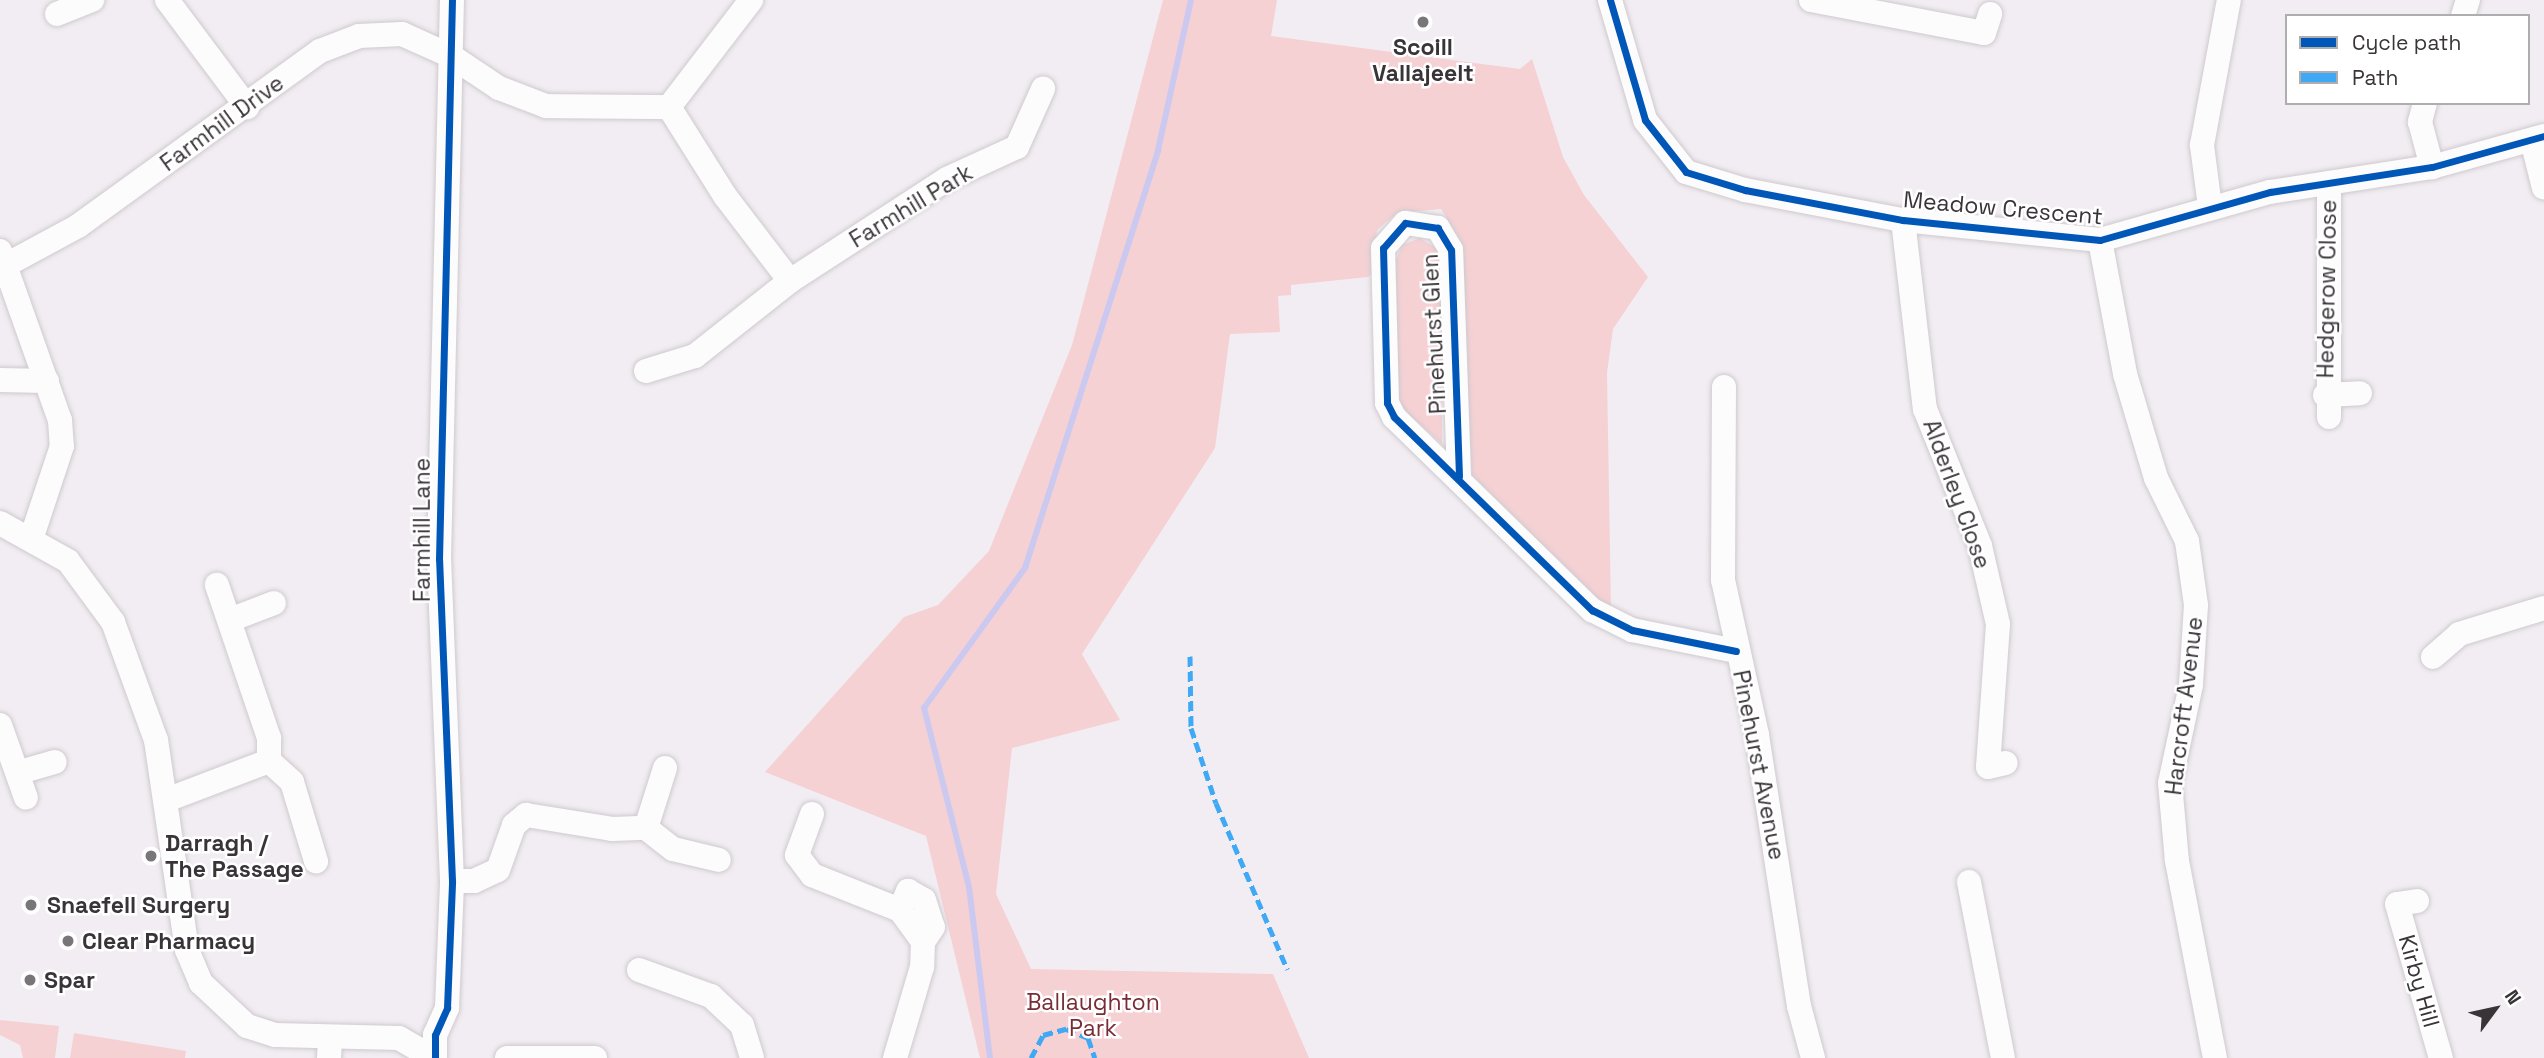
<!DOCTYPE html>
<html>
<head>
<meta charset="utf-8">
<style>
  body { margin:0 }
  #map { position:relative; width:2544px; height:1058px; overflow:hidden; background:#f2edf2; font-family:"Space Grotesk",sans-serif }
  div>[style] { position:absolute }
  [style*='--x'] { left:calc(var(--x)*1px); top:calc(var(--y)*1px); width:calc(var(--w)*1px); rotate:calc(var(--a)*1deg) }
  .green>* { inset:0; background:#f5d1d4 }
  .stream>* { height:6px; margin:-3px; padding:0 3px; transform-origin:3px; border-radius:3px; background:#ccc9f1 }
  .roads { filter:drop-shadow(0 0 2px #cecace) drop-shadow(0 0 2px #cecace) }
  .minor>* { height:24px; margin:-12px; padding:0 12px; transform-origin:12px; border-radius:12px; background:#fdfcfd }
  .quiet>* { height:5px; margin-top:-2.5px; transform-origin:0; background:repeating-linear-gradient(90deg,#3fa9f5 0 10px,transparent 0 15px) }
  .cycleway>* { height:7px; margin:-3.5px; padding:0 3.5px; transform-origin:3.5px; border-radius:3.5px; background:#0057b8 }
  .dots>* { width:19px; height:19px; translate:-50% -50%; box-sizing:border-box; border:4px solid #fff; border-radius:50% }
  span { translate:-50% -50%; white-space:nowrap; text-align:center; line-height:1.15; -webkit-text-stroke:5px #fff; paint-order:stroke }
  .poi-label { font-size:23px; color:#383438; font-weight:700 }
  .left { translate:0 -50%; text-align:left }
  .street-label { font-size:23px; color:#383438 }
  .park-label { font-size:23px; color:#792c35 }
  .legend { position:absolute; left:2285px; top:14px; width:245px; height:91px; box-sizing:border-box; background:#fff; border:2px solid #afaeaf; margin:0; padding:9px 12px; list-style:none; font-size:21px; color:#383438 }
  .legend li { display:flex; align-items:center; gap:14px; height:35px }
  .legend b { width:35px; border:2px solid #afaeaf }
  .north { position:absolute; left:2460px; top:974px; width:70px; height:70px; -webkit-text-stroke:5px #fff; paint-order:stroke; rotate:57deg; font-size:19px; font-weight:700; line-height:28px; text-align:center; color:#383438 }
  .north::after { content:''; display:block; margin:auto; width:24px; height:32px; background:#383438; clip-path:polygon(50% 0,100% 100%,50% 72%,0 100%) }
</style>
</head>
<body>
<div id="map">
  <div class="green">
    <i style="clip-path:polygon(1163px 0,1277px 0,1271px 36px,1520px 69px,1532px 59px,1563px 157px,1584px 195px,1648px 277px,1613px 329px,1607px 373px,1611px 611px,1472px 475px,1461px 241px,1441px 209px,1397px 213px,1377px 230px,1374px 272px,1368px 277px,1291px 285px,1291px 295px,1278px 296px,1280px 332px,1230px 334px,1215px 448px,1082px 654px,1120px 720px,1012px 748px,996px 894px,1031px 969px,1273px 974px,1309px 1058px,980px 1058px,926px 836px,765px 772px,904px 617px,938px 605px,989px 551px,1072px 345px)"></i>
    <i style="clip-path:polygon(1420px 238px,1441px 251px,1442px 444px,1398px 405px,1396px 260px,1402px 245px)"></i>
    <i style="clip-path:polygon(0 1020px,59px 1026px,55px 1058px,23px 1058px,20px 1045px,0 1035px)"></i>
    <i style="clip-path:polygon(74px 1033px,186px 1051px,185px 1058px,70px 1058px)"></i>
  </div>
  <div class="stream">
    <i style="--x:990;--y:1058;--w:172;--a:-97"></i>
    <i style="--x:969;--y:887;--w:185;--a:-104.1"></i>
    <i style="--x:924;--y:708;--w:173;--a:-54.2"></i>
    <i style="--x:1025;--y:568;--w:439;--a:-72.3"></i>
    <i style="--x:1158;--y:150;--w:154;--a:-77.6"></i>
  </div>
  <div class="roads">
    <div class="minor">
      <i style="--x:167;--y:0;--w:134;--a:53.2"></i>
      <i style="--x:1610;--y:0;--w:125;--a:73.7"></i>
      <i style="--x:1645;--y:120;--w:66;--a:51.7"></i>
      <i style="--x:1686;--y:172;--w:62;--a:17"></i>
      <i style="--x:1745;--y:190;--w:161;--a:10.8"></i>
      <i style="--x:1903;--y:220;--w:198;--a:5.8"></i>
      <i style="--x:2100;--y:240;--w:177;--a:-15.8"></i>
      <i style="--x:2270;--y:192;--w:164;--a:-8.8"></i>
      <i style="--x:2432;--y:167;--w:116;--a:-15.5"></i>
      <i style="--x:1811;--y:0;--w:176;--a:10.8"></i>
      <i style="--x:1984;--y:33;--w:20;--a:-72"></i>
      <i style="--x:57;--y:14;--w:38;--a:-22"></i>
      <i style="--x:2463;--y:16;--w:17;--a:-73"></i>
      <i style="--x:2425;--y:103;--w:20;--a:105"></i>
      <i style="--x:2420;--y:122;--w:47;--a:75.1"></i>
      <i style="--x:669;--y:107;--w:105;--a:57.8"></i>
      <i style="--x:725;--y:196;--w:107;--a:52.6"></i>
      <i style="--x:790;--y:281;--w:187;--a:-33"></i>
      <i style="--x:947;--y:179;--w:77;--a:-24.6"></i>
      <i style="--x:1017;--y:147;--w:64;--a:-65.9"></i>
      <i style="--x:2532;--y:140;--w:49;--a:76"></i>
      <i style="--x:2210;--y:207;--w:63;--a:-97.4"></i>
      <i style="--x:2202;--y:145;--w:147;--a:-79.5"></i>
      <i style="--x:1903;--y:220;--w:190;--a:83.4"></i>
      <i style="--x:1925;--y:409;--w:148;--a:68.1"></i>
      <i style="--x:1980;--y:546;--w:80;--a:77"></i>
      <i style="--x:1998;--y:624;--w:143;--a:94"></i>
      <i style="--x:1988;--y:767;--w:18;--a:-13"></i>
      <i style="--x:2100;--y:240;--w:136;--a:79.4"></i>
      <i style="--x:2125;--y:374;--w:109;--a:73.4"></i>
      <i style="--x:2156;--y:478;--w:70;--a:63.8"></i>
      <i style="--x:2187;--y:541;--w:65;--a:82"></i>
      <i style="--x:2196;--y:605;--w:80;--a:93.6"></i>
      <i style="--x:2191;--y:685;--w:100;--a:102.1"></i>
      <i style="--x:2170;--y:783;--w:78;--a:84.9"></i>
      <i style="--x:2177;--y:861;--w:201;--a:79.1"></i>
      <i style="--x:0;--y:251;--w:179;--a:70.5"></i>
      <i style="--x:60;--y:420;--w:26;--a:86"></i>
      <i style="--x:62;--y:446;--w:95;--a:108.4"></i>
      <i style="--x:6;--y:265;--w:82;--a:-28.4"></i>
      <i style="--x:78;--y:226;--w:299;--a:-35.9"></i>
      <i style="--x:320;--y:51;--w:42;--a:-21"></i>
      <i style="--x:359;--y:36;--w:43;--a:-2.7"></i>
      <i style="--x:402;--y:34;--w:54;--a:24.2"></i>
      <i style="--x:451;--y:56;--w:58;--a:33.7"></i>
      <i style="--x:499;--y:88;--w:50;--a:21"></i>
      <i style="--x:546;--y:106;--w:123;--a:0.5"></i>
      <i style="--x:669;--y:107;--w:135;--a:-52.5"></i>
      <i style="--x:646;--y:371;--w:51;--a:-17"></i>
      <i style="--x:695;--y:356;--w:121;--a:-38.3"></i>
      <i style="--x:0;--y:380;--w:47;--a:1.2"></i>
      <i style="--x:1724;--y:387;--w:193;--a:90.3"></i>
      <i style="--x:1723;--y:580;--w:159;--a:77.6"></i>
      <i style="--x:1757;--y:735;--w:274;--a:81.2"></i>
      <i style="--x:1799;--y:1006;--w:54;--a:74.9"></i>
      <i style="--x:2325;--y:395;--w:35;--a:-3"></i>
      <i style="--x:2329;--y:417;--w:234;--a:-90"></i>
      <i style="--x:1459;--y:476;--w:226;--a:-92"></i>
      <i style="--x:1451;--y:250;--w:26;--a:-121"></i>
      <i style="--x:1438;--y:228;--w:33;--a:-171"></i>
      <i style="--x:1405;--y:223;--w:33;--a:131"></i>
      <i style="--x:1383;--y:248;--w:155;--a:88.5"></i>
      <i style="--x:1387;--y:403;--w:16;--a:63"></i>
      <i style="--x:1394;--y:417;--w:277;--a:44.3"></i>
      <i style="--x:1592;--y:610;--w:45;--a:26.6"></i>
      <i style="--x:1632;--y:630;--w:106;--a:11.4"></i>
      <i style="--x:0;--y:523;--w:78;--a:29.2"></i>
      <i style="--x:68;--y:561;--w:76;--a:53.6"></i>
      <i style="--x:113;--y:622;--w:126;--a:70"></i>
      <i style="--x:156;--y:740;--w:212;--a:81.6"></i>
      <i style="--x:187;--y:950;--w:36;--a:67"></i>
      <i style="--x:201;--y:983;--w:63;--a:43.1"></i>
      <i style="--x:247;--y:1026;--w:29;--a:18"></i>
      <i style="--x:275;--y:1035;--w:124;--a:1.4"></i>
      <i style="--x:399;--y:1038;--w:39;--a:30"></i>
      <i style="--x:230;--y:620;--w:47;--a:-21.1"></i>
      <i style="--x:2433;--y:657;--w:35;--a:-41"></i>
      <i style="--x:2459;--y:634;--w:89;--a:-17"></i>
      <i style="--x:0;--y:725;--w:77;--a:70.4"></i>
      <i style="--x:269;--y:761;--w:31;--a:42"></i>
      <i style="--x:292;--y:782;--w:83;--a:73.1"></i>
      <i style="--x:20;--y:772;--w:36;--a:-16"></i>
      <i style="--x:169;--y:799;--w:107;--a:-20.8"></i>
      <i style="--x:269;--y:761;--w:23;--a:-90"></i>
      <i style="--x:269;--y:738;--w:162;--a:-108.8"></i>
      <i style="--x:812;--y:814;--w:44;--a:110.1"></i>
      <i style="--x:797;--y:855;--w:25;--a:53"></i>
      <i style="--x:812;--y:875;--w:95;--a:21.7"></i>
      <i style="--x:900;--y:910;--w:39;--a:54"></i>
      <i style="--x:923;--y:942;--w:25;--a:92"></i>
      <i style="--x:922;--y:967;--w:95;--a:106.5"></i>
      <i style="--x:646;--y:828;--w:34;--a:38"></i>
      <i style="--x:673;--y:849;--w:47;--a:13.4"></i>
      <i style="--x:452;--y:881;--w:22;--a:0"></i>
      <i style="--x:474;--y:881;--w:26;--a:-25"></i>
      <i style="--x:498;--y:870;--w:48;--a:-70.4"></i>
      <i style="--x:514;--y:825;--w:16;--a:-40"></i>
      <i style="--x:526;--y:815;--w:87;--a:9.2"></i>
      <i style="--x:612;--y:829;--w:34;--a:-2"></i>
      <i style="--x:646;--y:828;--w:63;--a:-72.4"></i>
      <i style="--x:1969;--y:882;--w:179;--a:79.1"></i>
      <i style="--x:2417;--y:901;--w:20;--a:171"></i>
      <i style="--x:2397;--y:904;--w:160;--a:74.1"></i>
      <i style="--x:900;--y:910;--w:21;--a:-67"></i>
      <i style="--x:908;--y:891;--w:18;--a:29"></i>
      <i style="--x:924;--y:900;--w:28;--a:72"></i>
      <i style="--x:933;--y:927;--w:18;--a:124"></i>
      <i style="--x:639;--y:970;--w:77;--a:19.9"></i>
      <i style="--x:711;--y:996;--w:42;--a:43.1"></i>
      <i style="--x:742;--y:1025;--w:34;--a:73"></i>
      <i style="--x:329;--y:1058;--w:21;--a:-87"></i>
      <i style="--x:435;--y:1058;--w:23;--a:-90"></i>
      <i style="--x:435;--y:1035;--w:30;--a:-66"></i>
      <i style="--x:447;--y:1008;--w:127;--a:-87.7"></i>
      <i style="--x:452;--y:881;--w:322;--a:-92.3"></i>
      <i style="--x:439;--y:559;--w:559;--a:-88.67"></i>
      <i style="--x:507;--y:1058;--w:88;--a:0"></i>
    </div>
  </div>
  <div class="quiet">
    <i style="--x:1190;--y:656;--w:72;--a:89.2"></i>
    <i style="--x:1191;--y:728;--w:79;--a:71.6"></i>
    <i style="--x:1216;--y:803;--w:181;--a:66.8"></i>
    <i style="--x:1031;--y:1058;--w:26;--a:-62"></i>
    <i style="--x:1043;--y:1035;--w:24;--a:-15"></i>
    <i style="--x:1066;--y:1029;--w:24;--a:22"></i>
    <i style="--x:1088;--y:1038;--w:21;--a:71"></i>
  </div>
  <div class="cycleway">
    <i style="--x:1610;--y:0;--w:125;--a:73.7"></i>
    <i style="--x:1645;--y:120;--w:66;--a:51.7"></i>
    <i style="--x:1686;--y:172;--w:62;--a:17"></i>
    <i style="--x:1745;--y:190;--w:161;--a:10.8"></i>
    <i style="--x:1903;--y:220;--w:198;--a:5.8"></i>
    <i style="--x:2100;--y:240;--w:177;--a:-15.8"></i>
    <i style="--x:2270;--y:192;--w:164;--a:-8.8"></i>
    <i style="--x:2432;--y:167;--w:116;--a:-15.5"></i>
    <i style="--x:1459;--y:476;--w:226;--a:-92"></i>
    <i style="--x:1451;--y:250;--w:26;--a:-121"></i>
    <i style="--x:1438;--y:228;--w:33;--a:-171"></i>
    <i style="--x:1405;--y:223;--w:33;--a:131"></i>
    <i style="--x:1383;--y:248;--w:155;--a:88.5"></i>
    <i style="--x:1387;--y:403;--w:16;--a:63"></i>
    <i style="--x:1394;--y:417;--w:277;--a:44.3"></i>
    <i style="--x:1592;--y:610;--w:45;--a:26.6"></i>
    <i style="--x:1632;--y:630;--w:106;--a:11.4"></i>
    <i style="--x:435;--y:1058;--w:23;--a:-90"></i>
    <i style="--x:435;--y:1035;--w:30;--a:-66"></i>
    <i style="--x:447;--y:1008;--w:127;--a:-87.7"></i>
    <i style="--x:452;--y:881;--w:322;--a:-92.3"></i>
    <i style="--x:439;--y:559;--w:559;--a:-88.67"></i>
  </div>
  <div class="dots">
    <i style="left:1423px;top:22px;background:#797579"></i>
    <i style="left:151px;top:856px;background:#797579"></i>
    <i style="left:31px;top:905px;background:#797579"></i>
    <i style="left:68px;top:941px;background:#797579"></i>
    <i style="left:30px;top:980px;background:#797579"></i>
  </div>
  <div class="poi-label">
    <span style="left:1423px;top:60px">Scoill<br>Vallajeelt</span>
    <span class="left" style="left:165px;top:856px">Darragh /<br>The Passage</span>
    <span class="left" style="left:47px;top:905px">Snaefell Surgery</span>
    <span class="left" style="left:82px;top:941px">Clear Pharmacy</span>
    <span class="left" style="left:44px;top:980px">Spar</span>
  </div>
  <div class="street-label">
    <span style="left:222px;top:123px;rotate:-36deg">Farmhill Drive</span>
    <span style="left:911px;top:206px;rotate:-31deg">Farmhill Park</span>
    <span style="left:2003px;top:208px;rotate:5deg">Meadow Crescent</span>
    <span style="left:2327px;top:289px;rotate:-89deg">Hedgerow Close</span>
    <span style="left:1434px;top:334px;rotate:-93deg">Pinehurst Glen</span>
    <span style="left:1957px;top:494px;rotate:70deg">Alderley Close</span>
    <span style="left:422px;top:530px;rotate:-90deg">Farmhill Lane</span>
    <span style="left:2184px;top:706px;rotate:-83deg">Harcroft Avenue</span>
    <span style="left:1759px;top:765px;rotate:79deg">Pinehurst Avenue</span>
    <span style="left:2419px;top:981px;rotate:74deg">Kirby Hill</span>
  </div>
  <div class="park-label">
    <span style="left:1093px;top:1015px">Ballaughton<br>Park</span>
  </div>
  <ul class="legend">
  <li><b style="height:9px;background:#0057b8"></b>Cycle path</li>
  <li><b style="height:9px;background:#3fa9f5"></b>Path</li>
  </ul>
  <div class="north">N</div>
</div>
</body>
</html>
